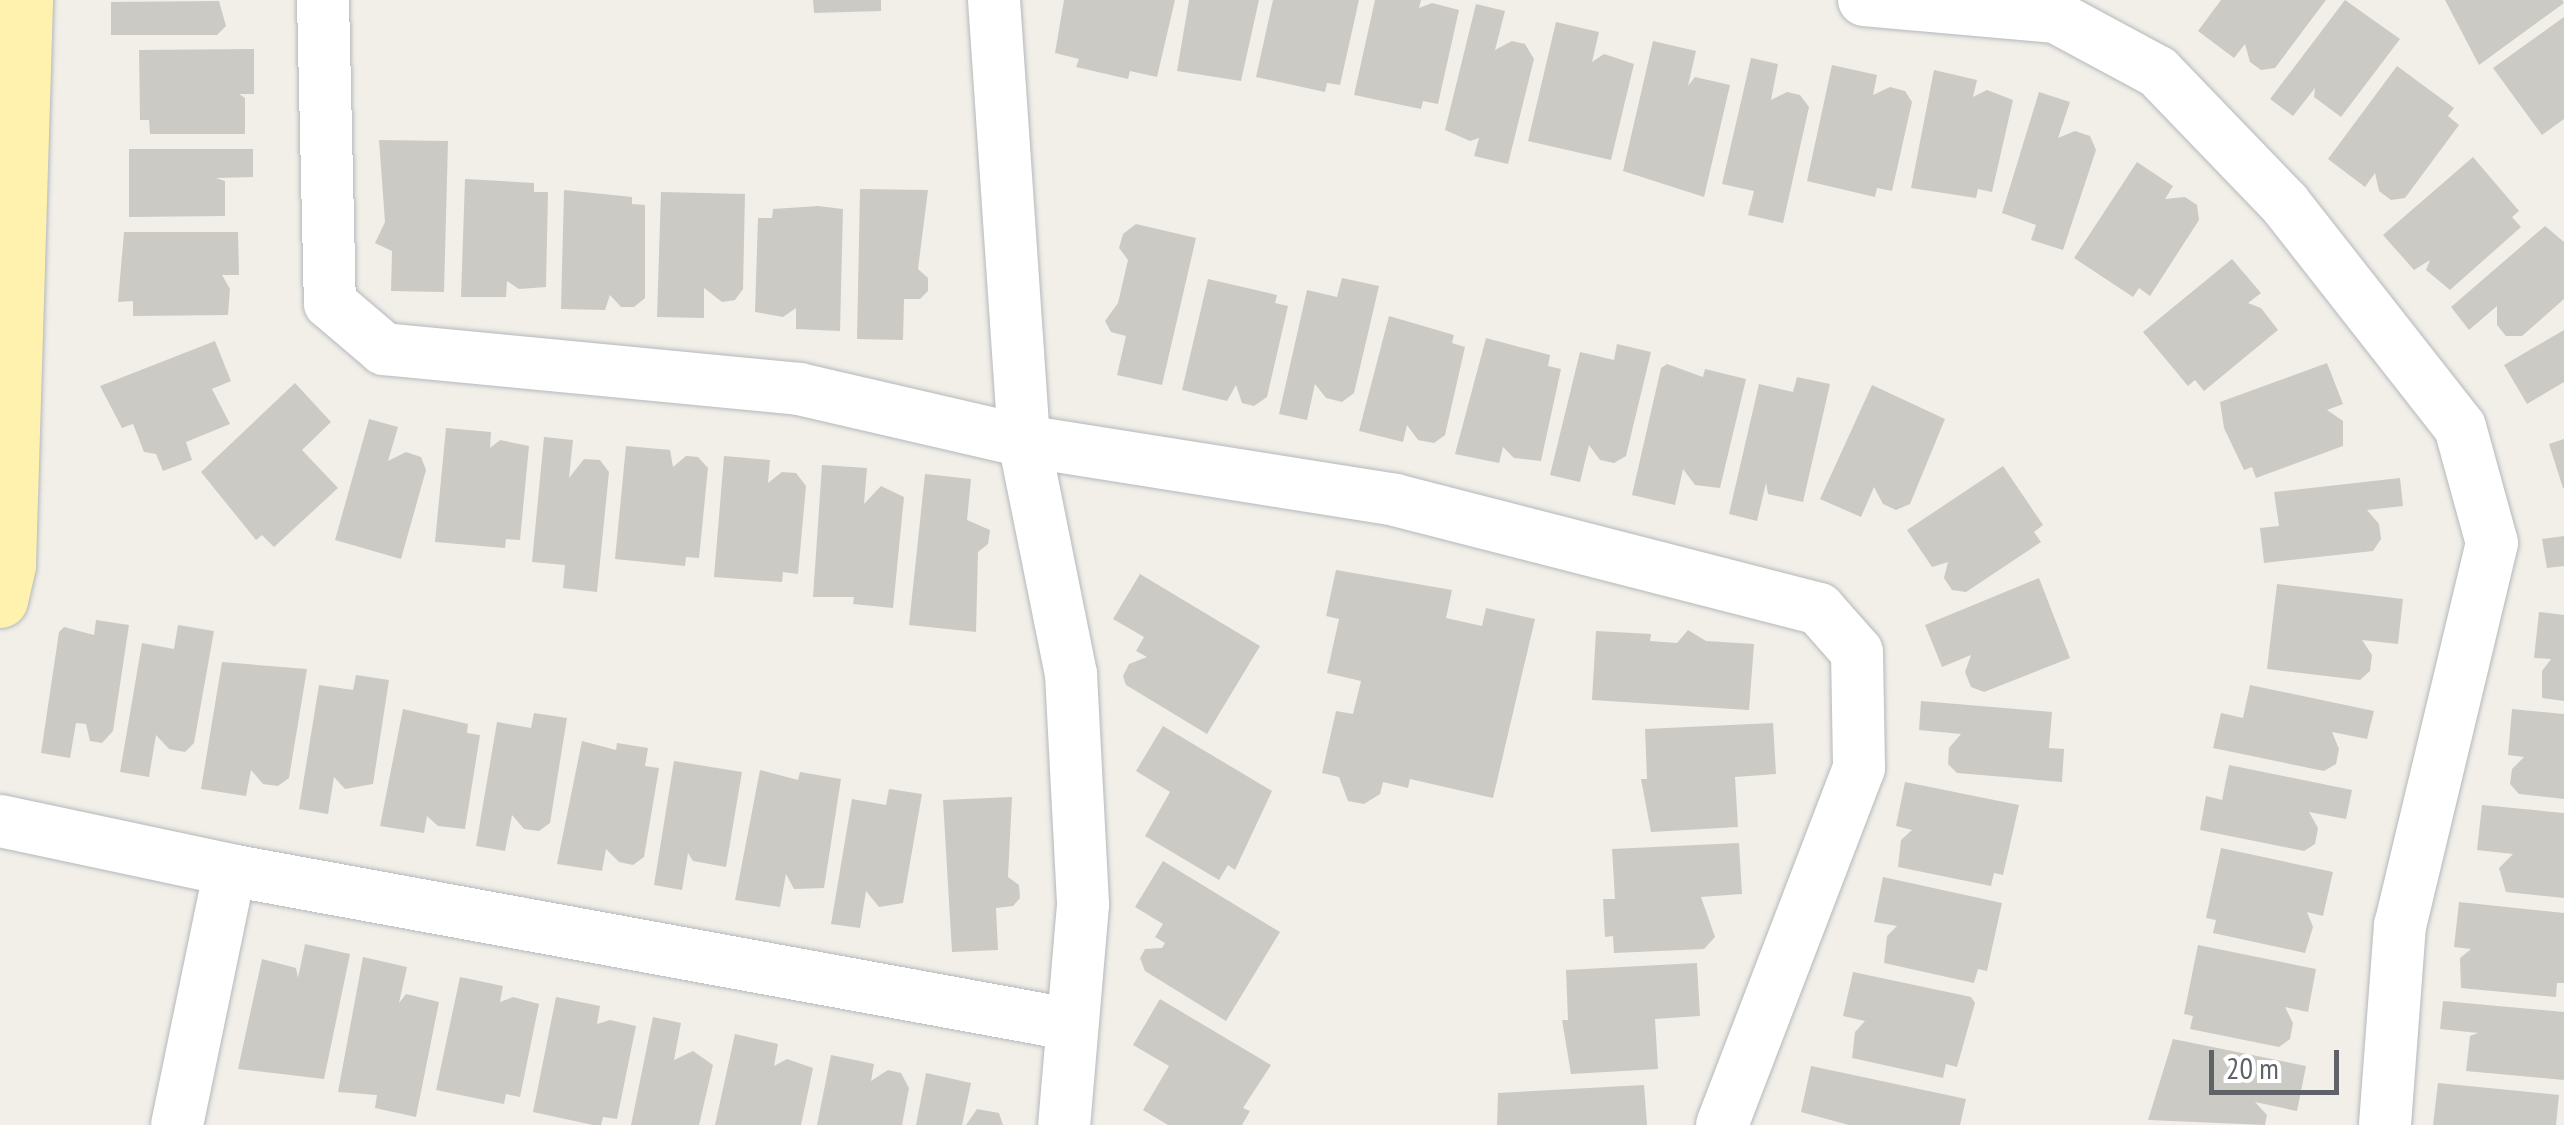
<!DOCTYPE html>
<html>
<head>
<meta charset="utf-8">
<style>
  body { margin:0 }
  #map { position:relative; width:2564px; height:1125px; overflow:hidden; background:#f1efe8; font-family:"PT Sans Narrow",sans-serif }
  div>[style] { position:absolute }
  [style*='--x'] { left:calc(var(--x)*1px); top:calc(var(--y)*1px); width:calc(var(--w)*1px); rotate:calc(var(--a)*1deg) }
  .building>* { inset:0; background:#cccac5 }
  .roads { filter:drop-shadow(0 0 2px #b5b8bc) drop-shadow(0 0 2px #b5b8bc) }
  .minor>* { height:52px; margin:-26px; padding:0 26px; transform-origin:26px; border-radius:26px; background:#fff }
  .major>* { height:55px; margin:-27.5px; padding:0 27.5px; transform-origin:27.5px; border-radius:27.5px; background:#fff2af }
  span { translate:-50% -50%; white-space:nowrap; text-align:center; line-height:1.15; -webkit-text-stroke:8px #fff; paint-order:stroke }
  .scale { position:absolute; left:2209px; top:1050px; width:130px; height:45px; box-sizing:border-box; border:5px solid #5f6368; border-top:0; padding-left:12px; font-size:30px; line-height:35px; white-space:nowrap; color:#5f6368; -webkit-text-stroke:8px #fff; paint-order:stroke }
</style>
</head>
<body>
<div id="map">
  <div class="building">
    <i style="clip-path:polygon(813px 0,881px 0,881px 11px,814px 13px)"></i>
    <i style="clip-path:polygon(1064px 0,1175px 0,1157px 77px,1130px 71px,1128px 79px,1076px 67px,1079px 59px,1055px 53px)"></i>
    <i style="clip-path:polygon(1189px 0,1259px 0,1241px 81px,1177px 71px)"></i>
    <i style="clip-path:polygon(1273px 0,1359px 0,1340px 85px,1327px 83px,1325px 92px,1256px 77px)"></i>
    <i style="clip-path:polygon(1375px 0,1421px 0,1419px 8px,1432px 3px,1459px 10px,1438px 104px,1423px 101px,1421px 109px,1354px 95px)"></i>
    <i style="clip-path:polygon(2221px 0,2326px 0,2275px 68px,2261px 70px,2250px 62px,2245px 44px,2234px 58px,2198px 31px)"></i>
    <i style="clip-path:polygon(2345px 0,2400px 39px,2341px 117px,2314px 97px,2315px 88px,2293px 116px,2270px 99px)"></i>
    <i style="clip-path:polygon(2445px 0,2562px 0,2564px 3px,2479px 65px)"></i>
    <i style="clip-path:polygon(219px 1px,226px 26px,217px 35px,111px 35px,111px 2px)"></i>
    <i style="clip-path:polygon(1476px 4px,1505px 11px,1495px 50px,1512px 41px,1525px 44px,1534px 59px,1508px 164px,1474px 156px,1479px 138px,1470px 141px,1445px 130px)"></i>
    <i style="clip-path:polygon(2564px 17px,2564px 119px,2542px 135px,2493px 68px)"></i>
    <i style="clip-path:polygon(1556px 22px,1599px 32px,1592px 62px,1604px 54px,1634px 64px,1611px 160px,1528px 141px)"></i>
    <i style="clip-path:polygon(1653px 41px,1696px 51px,1688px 86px,1695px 77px,1730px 85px,1704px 197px,1623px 171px)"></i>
    <i style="clip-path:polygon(254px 49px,254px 94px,239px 94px,245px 98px,245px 134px,150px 134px,149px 120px,140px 120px,139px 50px)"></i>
    <i style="clip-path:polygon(1751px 58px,1778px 64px,1771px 100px,1787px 92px,1800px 95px,1809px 107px,1783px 223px,1748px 215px,1754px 191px,1722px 184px)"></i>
    <i style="clip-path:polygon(1832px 65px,1877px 75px,1873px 95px,1890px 87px,1905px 91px,1912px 102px,1892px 191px,1877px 188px,1875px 197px,1807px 181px)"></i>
    <i style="clip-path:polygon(2397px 66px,2454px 108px,2448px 116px,2459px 125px,2405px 198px,2391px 200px,2379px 191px,2375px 173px,2365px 187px,2328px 159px)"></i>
    <i style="clip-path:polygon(1934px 70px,1977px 80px,1973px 97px,1987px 90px,2013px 100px,1992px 192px,1978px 189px,1976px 198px,1911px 188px)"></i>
    <i style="clip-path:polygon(2039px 92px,2070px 102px,2058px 138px,2075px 131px,2090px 136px,2096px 150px,2063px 250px,2031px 240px,2036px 225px,2002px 213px)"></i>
    <i style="clip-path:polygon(379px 140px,448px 141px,444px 292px,391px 291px,392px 251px,375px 243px,385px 222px)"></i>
    <i style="clip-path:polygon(129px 149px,253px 149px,253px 177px,216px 178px,225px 181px,225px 216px,129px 217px)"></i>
    <i style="clip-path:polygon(2473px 157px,2519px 211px,2512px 217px,2521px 227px,2450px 290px,2426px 270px,2430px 260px,2414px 270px,2383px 235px)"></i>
    <i style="clip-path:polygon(2137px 162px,2173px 186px,2165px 199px,2185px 197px,2197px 205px,2199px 220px,2150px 296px,2139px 288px,2133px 297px,2074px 258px)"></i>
    <i style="clip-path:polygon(465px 179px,534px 183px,534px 192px,548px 192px,546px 287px,519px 289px,507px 281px,506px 297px,461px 297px)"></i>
    <i style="clip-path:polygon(860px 189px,928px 190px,918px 269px,928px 278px,928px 291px,920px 299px,904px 299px,903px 340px,857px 339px)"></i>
    <i style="clip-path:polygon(564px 190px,632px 197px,632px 204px,645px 205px,645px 298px,634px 307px,621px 307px,610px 295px,605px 310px,561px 309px)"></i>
    <i style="clip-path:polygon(661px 192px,745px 194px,743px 289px,735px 300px,722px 302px,704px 288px,704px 318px,657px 317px)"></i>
    <i style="clip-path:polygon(818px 206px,843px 209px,840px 331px,796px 329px,796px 308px,783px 317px,755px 312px,758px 218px,772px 218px,773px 209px)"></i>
    <i style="clip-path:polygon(1136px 224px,1196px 238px,1162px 385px,1117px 375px,1126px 336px,1111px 332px,1105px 321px,1118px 303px,1128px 260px,1119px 248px,1123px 234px)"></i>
    <i style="clip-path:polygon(2545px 226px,2564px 242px,2564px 299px,2522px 336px,2506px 336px,2497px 325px,2497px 306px,2469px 330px,2451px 307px)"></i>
    <i style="clip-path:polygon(124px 232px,238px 232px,239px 275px,222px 275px,230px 289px,228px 315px,133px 316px,133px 301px,118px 302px)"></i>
    <i style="clip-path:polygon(2232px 259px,2261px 293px,2248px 303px,2261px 308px,2278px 330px,2204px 391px,2195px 380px,2188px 386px,2143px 332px)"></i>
    <i style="clip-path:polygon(1342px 278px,1379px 286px,1354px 393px,1342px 402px,1326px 398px,1315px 384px,1307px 420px,1279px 414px,1307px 290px,1337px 297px)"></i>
    <i style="clip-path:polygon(1208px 279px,1277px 295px,1275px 303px,1288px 306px,1267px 397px,1254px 406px,1242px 403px,1236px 385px,1227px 401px,1182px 390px)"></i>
    <i style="clip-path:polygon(1389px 316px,1454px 335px,1452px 343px,1465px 347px,1445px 435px,1434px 443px,1418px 440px,1407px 425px,1403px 442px,1359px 431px)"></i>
    <i style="clip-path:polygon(2564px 330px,2564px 382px,2527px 404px,2504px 365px)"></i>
    <i style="clip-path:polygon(1486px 338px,1550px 355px,1548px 366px,1561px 369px,1541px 461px,1514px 458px,1503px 447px,1499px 463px,1455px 454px)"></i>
    <i style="clip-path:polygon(215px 341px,231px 381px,212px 389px,230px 424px,186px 442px,192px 460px,163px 471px,156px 454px,144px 452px,133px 424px,122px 428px,100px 386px)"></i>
    <i style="clip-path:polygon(1617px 344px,1651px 352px,1626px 456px,1614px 463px,1600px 460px,1589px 445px,1580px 482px,1550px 475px,1580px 352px,1614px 360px)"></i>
    <i style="clip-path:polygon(2327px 363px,2343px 404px,2327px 410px,2343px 421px,2343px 446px,2256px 478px,2252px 467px,2244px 470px,2224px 428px,2220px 402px)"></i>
    <i style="clip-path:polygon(1667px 364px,1703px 377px,1705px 369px,1746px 379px,1720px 488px,1695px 485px,1683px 469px,1675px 505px,1632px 495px,1661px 368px)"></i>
    <i style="clip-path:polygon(1797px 377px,1830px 384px,1803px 502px,1768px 494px,1766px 483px,1757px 521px,1729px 514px,1759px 384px,1793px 392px)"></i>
    <i style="clip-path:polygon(295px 383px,331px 422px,302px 450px,338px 488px,274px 547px,262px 535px,256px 540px,201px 472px)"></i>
    <i style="clip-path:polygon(1872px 385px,1945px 419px,1910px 504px,1896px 510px,1883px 504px,1874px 487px,1861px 517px,1820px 499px)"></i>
    <i style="clip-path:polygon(369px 419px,398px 427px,388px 461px,406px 452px,421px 457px,426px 470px,401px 559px,335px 540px)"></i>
    <i style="clip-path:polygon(446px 428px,491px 432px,490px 448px,500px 440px,529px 446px,520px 540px,506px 539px,505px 548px,435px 542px)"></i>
    <i style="clip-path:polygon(544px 437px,573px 440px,569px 478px,584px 459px,600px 460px,609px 472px,597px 592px,563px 588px,565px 565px,532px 562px)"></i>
    <i style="clip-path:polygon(2564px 439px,2564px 488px,2563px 488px,2549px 444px)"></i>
    <i style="clip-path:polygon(626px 446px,670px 450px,673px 467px,686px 456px,698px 457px,708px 468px,699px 558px,686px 557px,685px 566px,615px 559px)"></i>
    <i style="clip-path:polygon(724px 456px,770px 460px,768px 483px,782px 472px,796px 473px,806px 486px,798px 574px,783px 572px,782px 582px,714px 577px)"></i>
    <i style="clip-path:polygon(822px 465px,867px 468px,864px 504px,881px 486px,904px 497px,893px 608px,853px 604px,854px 597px,813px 597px)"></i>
    <i style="clip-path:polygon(2003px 466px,2043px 525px,2034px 532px,2041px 542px,1966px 592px,1952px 590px,1944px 578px,1948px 562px,1932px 567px,1907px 530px)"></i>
    <i style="clip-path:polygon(925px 474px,971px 479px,967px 520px,990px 530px,988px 544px,978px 552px,976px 632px,909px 625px)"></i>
    <i style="clip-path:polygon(2400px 478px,2403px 506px,2367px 510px,2379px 524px,2381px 539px,2373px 551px,2264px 563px,2260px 528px,2279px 526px,2274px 492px)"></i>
    <i style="clip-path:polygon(2564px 536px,2564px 566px,2547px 568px,2542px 539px)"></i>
    <i style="clip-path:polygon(1336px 570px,1452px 590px,1446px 618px,1482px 626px,1486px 608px,1535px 619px,1493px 798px,1410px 779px,1408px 788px,1383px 782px,1380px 794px,1364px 804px,1348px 801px,1339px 777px,1322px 773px,1336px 711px,1353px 714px,1361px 681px,1327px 673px,1339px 619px,1326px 616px)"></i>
    <i style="clip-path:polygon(1140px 574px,1260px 646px,1207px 734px,1126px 685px,1123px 676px,1129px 664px,1147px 657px,1136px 651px,1144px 637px,1113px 619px)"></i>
    <i style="clip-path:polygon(2039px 578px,2070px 658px,1984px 692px,1971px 687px,1965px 672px,1971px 655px,1942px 667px,1925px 625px)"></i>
    <i style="clip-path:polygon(2277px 584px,2403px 599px,2398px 644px,2362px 640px,2372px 655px,2370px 671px,2360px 680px,2267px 669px)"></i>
    <i style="clip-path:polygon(2539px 612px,2564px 615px,2564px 701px,2542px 698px,2542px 671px,2551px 659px,2534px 658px)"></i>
    <i style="clip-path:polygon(96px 620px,129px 625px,113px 731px,102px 743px,90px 741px,86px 724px,76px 723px,70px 758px,41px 753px,59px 632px,64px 627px,94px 635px)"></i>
    <i style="clip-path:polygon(178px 625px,214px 631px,194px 743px,185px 752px,169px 749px,156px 735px,149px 777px,120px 772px,142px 643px,174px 649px)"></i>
    <i style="clip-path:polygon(1688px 630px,1706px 641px,1754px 644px,1749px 710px,1592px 700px,1596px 631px,1651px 634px,1650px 641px,1677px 643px)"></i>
    <i style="clip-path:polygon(222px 662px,307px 669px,289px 778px,278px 786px,263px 784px,251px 770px,246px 796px,201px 789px)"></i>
    <i style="clip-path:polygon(356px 675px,389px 680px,373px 784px,345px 789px,334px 777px,328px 814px,299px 809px,319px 685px,353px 690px)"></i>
    <i style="clip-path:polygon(2250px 685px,2374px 711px,2367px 739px,2332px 732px,2339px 749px,2336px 764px,2324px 771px,2213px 748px,2221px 713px,2243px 718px)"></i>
    <i style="clip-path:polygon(1921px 701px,2052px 712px,2049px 748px,2064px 749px,2062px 782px,1957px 773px,1948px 764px,1949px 748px,1961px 734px,1919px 730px)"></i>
    <i style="clip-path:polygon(403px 709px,468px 724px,467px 733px,480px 735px,465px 829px,438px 826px,427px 816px,424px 833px,380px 826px)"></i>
    <i style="clip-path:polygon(2512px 709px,2564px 714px,2564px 799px,2519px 794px,2510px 784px,2512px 769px,2524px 757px,2508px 755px)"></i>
    <i style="clip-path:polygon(534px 713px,567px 718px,550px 823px,539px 831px,524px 829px,512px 815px,505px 851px,476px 846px,497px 722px,531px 728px)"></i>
    <i style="clip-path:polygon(1773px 723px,1776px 774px,1735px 777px,1738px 827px,1651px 832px,1641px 779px,1647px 779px,1645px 729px)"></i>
    <i style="clip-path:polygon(1163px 726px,1272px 791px,1235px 870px,1228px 865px,1219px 880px,1145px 836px,1170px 792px,1136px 771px)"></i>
    <i style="clip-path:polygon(582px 741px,616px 750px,617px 743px,648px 748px,645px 766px,659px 768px,644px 857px,633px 865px,619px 862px,606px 849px,602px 871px,557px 864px)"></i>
    <i style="clip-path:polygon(674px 761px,742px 772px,726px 867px,693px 861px,688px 853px,682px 890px,654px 885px)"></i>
    <i style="clip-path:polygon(2229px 765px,2352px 790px,2346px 819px,2309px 812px,2318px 828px,2315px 844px,2304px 851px,2200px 830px,2206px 796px,2222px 800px)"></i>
    <i style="clip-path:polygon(760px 770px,798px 780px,800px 772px,841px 779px,824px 888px,794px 889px,786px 874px,780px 907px,735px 900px)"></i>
    <i style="clip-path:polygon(1905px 782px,2019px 805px,2003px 875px,1994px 873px,1991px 886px,1898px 867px,1901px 840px,1912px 830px,1896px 826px)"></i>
    <i style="clip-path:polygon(889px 789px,922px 794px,903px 903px,879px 907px,866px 891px,860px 928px,831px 924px,852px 799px,886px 805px)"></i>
    <i style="clip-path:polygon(1012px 797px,1008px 877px,1019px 885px,1020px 898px,1013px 906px,996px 908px,998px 950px,952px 952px,943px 800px)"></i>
    <i style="clip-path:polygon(2482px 805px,2564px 813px,2564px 898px,2506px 892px,2499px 868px,2513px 854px,2477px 850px)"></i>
    <i style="clip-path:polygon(1739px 843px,1742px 894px,1701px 897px,1715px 937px,1704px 949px,1614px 953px,1613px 936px,1605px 937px,1603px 899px,1615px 899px,1612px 849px)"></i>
    <i style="clip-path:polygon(2221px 848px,2333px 872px,2323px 916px,2307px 912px,2313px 927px,2305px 953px,2213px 933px,2216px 920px,2206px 918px)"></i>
    <i style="clip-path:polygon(1163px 861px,1280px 932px,1226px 1021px,1145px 971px,1140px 958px,1145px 949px,1162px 948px,1165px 943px,1155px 937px,1163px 924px,1135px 907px)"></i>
    <i style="clip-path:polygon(1883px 877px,2002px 903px,1987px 971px,1978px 969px,1974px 983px,1884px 963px,1887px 936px,1897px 926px,1874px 922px)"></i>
    <i style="clip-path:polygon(2459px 902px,2564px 913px,2564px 983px,2557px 983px,2556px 997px,2461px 988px,2460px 958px,2471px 949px,2454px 947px)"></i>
    <i style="clip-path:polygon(305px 944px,350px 954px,324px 1079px,238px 1069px,262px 959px,296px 968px,298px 978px)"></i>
    <i style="clip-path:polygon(2198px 945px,2316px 969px,2308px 1012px,2285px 1007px,2293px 1023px,2290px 1039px,2279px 1047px,2190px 1029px,2193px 1016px,2184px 1014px)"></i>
    <i style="clip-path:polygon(363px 957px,407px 967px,399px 1003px,406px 994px,439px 1002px,416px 1117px,375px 1108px,377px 1095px,338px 1092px)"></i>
    <i style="clip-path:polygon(1697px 963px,1700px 1016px,1655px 1019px,1658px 1069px,1571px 1074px,1562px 1020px,1568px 1020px,1566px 970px)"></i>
    <i style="clip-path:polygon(1853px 972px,1971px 997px,1975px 1003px,1957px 1067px,1946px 1064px,1943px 1078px,1852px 1058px,1855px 1032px,1865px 1021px,1843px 1016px)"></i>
    <i style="clip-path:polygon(460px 977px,503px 986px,500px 1002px,513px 997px,539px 1004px,520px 1097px,506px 1094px,504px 1104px,436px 1090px)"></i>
    <i style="clip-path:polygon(556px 997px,600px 1006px,597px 1024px,610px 1020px,636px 1026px,617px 1119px,603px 1117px,601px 1125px,593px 1125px,533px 1112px)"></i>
    <i style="clip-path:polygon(1160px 999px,1271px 1065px,1243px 1108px,1250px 1111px,1242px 1125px,1168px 1125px,1143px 1110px,1169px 1066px,1133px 1045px)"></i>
    <i style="clip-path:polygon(2443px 1001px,2564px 1012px,2564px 1080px,2466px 1071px,2470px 1036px,2478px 1033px,2440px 1029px)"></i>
    <i style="clip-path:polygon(653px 1017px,681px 1023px,674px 1060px,693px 1051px,713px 1065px,699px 1125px,631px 1125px)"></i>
    <i style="clip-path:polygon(735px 1034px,778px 1044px,774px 1066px,787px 1059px,813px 1068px,801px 1125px,715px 1125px)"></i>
    <i style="clip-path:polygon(2173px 1039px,2306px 1066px,2297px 1111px,2255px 1102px,2267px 1115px,2265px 1125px,2148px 1120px)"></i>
    <i style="clip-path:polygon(831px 1055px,874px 1064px,871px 1081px,888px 1070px,901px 1073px,909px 1088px,902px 1125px,817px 1125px)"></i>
    <i style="clip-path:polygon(1811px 1066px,1966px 1099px,1960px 1125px,1849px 1125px,1801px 1112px)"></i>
    <i style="clip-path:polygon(926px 1073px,971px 1083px,962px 1125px,916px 1125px)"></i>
    <i style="clip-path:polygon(2438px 1083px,2559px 1095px,2556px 1125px,2433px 1125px)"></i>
    <i style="clip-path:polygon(1644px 1085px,1647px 1125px,1497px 1125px,1498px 1093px)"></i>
    <i style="clip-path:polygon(977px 1109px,999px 1113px,1003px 1125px,966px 1125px)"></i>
  </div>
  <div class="roads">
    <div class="minor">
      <i style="--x:323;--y:0;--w:303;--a:88.7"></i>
      <i style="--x:330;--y:303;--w:71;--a:40.4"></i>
      <i style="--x:384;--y:349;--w:417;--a:5.5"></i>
      <i style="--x:799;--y:389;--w:231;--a:13"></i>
      <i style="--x:1024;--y:441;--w:376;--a:9"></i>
      <i style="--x:1395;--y:500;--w:438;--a:14.4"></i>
      <i style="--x:1819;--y:609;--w:57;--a:48.5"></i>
      <i style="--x:1857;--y:652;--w:116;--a:89"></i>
      <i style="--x:1859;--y:768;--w:382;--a:111"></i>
      <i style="--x:994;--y:0;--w:442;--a:86.1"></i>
      <i style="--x:1024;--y:441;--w:238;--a:78.6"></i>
      <i style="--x:1071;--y:674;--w:231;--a:87"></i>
      <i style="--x:1083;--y:905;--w:221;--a:94.9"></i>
      <i style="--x:1864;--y:0;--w:193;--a:5.1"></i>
      <i style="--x:2056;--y:17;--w:116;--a:28.3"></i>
      <i style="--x:2158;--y:72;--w:183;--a:46.1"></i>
      <i style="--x:2285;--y:204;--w:283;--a:51.9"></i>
      <i style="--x:2460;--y:427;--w:120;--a:74.6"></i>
      <i style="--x:2492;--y:543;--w:393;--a:103.5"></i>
      <i style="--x:2400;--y:925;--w:201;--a:94.3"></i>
      <i style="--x:0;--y:821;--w:235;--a:12"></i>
      <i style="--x:177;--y:1125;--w:260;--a:-78.3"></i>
      <i style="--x:230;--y:870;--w:852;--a:10.41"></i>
    </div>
    <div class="major">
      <i style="--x:0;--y:600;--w:37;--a:-77"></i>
      <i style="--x:8;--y:564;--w:564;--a:-88.27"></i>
    </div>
  </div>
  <div class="scale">20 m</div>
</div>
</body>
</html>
